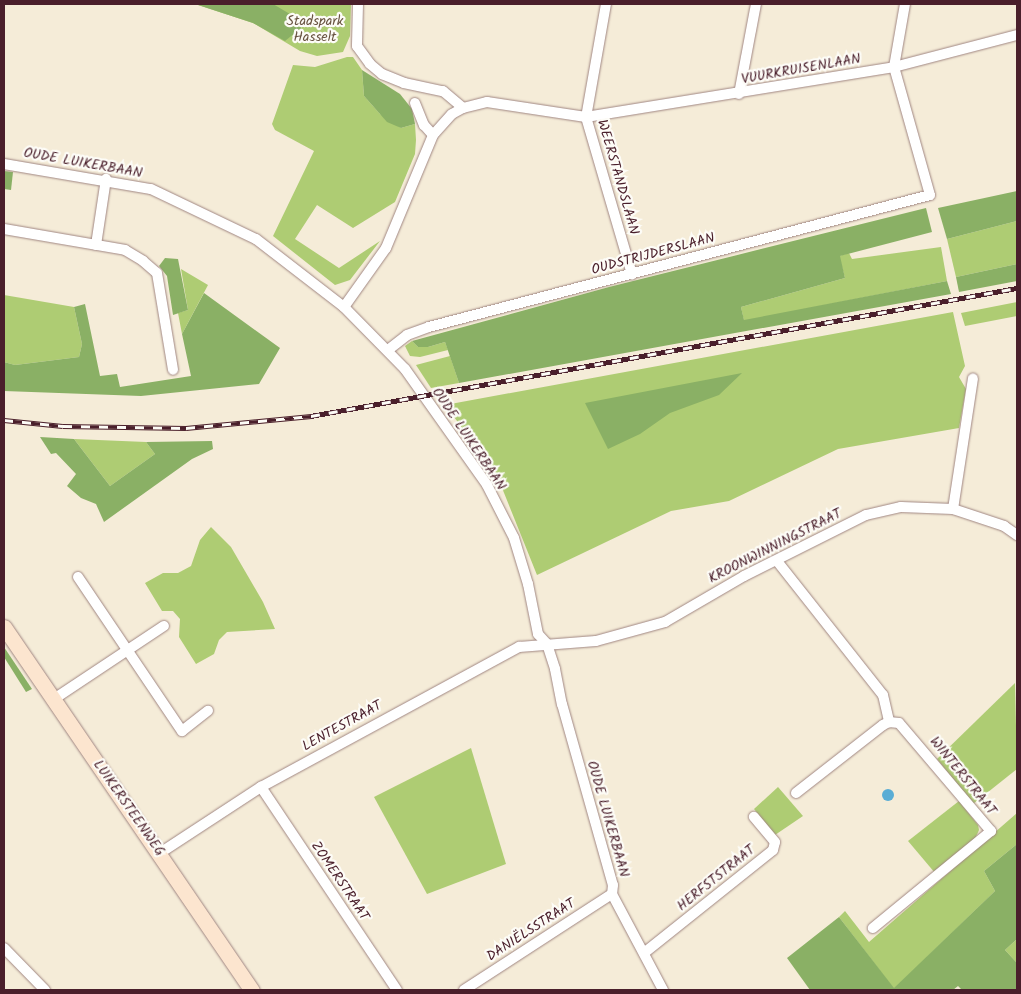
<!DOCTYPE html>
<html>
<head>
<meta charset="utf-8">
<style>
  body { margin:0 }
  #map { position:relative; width:1021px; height:994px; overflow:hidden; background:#f5ecd8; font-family:Kalam,sans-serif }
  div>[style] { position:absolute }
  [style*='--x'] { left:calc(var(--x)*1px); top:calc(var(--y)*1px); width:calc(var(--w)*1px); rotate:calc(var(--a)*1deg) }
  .green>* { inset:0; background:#aecc73 }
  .forest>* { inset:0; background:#8ab065 }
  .water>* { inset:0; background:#5aadd5 }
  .round { border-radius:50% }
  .roads { filter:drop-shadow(0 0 1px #a08682) drop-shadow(0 0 1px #a08682) }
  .street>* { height:10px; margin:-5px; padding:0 5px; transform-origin:5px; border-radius:5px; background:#fff }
  .secondary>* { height:15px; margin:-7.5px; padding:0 7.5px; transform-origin:7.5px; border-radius:7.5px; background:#fce5cf }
  .rail>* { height:5px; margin-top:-2.5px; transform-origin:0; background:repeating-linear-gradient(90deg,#fdfcf7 0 9px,#4a1f2b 0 18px); box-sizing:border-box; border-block:1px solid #4a1f2b }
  span { translate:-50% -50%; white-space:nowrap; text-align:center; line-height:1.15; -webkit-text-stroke:4.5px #fdfcf7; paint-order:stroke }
  .park-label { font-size:14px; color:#685341 }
  .street-label { font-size:14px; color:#4a1f2b }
  .frame { position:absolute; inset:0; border:5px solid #4a1f2b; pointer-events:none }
</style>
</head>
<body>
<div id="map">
  <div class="green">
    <i style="clip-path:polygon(195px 4px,351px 4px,350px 36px,343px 52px,317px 56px,300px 51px,253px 23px)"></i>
    <i style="clip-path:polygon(347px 57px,353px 57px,362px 70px,364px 96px,380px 114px,401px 128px,415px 124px,416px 140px,415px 154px,395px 202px,353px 228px,317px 205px,295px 239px,339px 268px,380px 241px,350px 280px,335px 285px,273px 236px,314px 151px,275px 130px,272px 124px,293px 65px,315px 67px)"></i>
    <i style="clip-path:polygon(1017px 221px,1017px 264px,956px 277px,947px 239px)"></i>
    <i style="clip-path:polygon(941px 247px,947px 281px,744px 321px,741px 307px,845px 278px,839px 256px,849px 253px,852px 259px)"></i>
    <i style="clip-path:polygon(181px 269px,208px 285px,182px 334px,178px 313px,188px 310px)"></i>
    <i style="clip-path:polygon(4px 295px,74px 307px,82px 344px,79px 357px,15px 365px,4px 362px)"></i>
    <i style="clip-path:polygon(1017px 302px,1017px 316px,965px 326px,961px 313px)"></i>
    <i style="clip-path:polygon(953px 312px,965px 366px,959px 377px,966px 389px,959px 428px,838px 449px,729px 501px,671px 511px,537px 575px,496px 473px,445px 405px)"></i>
    <i style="clip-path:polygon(412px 341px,418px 347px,428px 347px,445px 342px,448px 350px,420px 357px,410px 356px,405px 346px)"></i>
    <i style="clip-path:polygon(450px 356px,459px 383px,431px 388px,416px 365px)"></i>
    <i style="clip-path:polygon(74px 439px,146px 442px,155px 454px,110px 486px)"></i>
    <i style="clip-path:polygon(211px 527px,231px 547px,263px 602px,275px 629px,227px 632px,219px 640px,214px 654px,196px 664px,179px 637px,180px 619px,173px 611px,162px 611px,145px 583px,163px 573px,178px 573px,191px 566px,200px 540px)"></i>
    <i style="clip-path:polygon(1015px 683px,1017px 769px,973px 804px,937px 759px)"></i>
    <i style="clip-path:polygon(471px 748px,506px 864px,427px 894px,374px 797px)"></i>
    <i style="clip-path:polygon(778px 787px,803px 816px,775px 835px,754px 809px)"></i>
    <i style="clip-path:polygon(959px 801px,978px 825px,979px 830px,975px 839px,935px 873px,908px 841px)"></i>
    <i style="clip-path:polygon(1017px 813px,1017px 844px,984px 871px,995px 891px,894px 989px,839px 917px,845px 911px,869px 942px)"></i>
    <i style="clip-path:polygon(1017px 939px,1017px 963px,1005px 950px)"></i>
  </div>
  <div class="forest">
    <i style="clip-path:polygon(195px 4px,273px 4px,300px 20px,301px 28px,285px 41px,253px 23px)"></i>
    <i style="clip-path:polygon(362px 70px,400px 94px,412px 109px,415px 124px,401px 128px,387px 122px,364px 96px)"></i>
    <i style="clip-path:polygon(4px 171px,13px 172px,11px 190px,4px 189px)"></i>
    <i style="clip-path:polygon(1017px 191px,1017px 221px,947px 239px,938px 208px)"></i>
    <i style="clip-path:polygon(926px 208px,932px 232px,840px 256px,845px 278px,741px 307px,744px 320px,947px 281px,951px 294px,459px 383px,445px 342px,428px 347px,418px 347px,412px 341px,609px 287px)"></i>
    <i style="clip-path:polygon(165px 258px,178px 259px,188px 310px,173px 315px,167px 276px,159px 266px)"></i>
    <i style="clip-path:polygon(1017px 264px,1017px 281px,959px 292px,956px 277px)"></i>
    <i style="clip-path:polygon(204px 293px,280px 348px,259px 384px,141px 396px,4px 391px,4px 362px,15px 365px,79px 357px,82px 344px,74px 307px,85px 304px,100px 376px,117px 374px,120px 387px,191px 376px,182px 334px)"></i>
    <i style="clip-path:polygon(742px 373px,719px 395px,670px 413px,640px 434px,608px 449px,585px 403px)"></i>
    <i style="clip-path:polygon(40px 437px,74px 439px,110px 486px,155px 454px,146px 442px,212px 441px,213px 449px,192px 459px,104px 522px,96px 504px,81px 498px,67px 486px,76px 474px,56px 453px,51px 454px)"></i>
    <i style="clip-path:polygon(4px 647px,32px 689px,26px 692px,4px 657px)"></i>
    <i style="clip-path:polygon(1017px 844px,1017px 939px,1005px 950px,1017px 963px,1017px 990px,962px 990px,958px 986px,953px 990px,810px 990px,787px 958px,839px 917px,894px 988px,995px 891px,984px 871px)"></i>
  </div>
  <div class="water">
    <i class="round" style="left:882px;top:789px;width:12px;height:12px"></i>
  </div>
  <div class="roads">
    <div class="street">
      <i style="--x:358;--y:4;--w:42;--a:91.4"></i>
      <i style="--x:357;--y:46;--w:22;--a:54"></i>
      <i style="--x:370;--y:64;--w:16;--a:40"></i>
      <i style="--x:382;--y:74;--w:24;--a:22"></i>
      <i style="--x:404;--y:83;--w:40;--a:12"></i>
      <i style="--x:443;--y:91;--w:26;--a:40"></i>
      <i style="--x:606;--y:4;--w:115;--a:100"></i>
      <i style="--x:586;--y:117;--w:164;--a:73.7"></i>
      <i style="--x:739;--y:94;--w:92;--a:-79.3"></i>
      <i style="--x:415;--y:103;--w:24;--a:68"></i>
      <i style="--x:424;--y:125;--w:13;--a:48"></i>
      <i style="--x:4;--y:164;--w:149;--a:9.7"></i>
      <i style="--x:151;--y:189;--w:116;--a:25.5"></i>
      <i style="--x:256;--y:239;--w:111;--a:37.7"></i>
      <i style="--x:344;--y:307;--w:87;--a:45.5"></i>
      <i style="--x:405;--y:369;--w:142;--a:54.7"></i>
      <i style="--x:487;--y:485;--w:59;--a:63"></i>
      <i style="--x:514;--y:538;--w:48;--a:73.1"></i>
      <i style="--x:528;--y:584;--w:51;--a:78.7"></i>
      <i style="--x:538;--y:634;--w:13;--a:48"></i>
      <i style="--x:547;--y:644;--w:26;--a:72"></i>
      <i style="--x:555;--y:669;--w:36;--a:79"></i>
      <i style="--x:562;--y:704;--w:188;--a:74.3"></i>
      <i style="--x:613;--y:885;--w:9;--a:96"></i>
      <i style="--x:612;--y:894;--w:109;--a:62"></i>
      <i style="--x:4;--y:229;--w:123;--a:9.8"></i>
      <i style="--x:125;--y:250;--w:21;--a:31"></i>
      <i style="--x:143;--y:261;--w:18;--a:41"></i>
      <i style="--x:157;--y:273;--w:98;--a:80.6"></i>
      <i style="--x:96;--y:245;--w:67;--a:-81.4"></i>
      <i style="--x:344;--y:307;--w:72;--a:-54.6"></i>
      <i style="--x:386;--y:248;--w:122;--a:-67.4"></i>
      <i style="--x:433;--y:135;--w:28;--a:-48"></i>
      <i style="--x:452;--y:114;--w:13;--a:-29"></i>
      <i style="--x:463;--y:108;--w:25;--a:-14"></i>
      <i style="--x:487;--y:102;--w:100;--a:8.6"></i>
      <i style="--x:586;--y:117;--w:312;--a:-9.2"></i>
      <i style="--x:894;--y:67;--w:127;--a:-14.6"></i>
      <i style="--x:388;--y:350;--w:24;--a:-38"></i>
      <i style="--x:407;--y:335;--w:23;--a:-20"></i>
      <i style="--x:429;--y:327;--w:518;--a:-14.76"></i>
      <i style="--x:930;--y:195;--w:133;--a:-105.7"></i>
      <i style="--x:894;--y:67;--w:64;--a:-80.1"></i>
      <i style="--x:953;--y:509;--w:132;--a:-81.3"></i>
      <i style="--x:777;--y:561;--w:171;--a:51.7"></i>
      <i style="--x:883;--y:695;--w:28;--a:77"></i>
      <i style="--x:78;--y:577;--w:186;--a:56"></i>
      <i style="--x:182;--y:731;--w:33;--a:-38"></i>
      <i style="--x:54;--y:699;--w:132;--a:-33.6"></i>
      <i style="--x:261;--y:787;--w:244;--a:56.2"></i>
      <i style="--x:796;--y:793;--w:110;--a:-38"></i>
      <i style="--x:883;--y:725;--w:7;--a:-27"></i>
      <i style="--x:889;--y:722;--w:10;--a:6"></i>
      <i style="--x:899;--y:723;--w:142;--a:49.6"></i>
      <i style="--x:991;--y:831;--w:153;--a:140.6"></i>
      <i style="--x:160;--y:853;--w:121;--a:-33.2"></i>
      <i style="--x:261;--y:787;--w:294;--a:-28.5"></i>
      <i style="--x:519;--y:647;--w:77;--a:-4.5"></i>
      <i style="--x:596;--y:641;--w:72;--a:-15.4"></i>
      <i style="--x:665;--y:622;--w:91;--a:-30.2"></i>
      <i style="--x:744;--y:576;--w:136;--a:-26.6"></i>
      <i style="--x:866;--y:515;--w:36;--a:-13"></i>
      <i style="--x:901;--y:507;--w:52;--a:2.2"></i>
      <i style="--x:953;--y:509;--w:54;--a:18.4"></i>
      <i style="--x:1004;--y:526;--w:16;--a:35"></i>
      <i style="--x:4;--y:948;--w:59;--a:45.7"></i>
      <i style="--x:644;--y:953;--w:165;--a:-38.6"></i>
      <i style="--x:773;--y:850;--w:8;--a:-76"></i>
      <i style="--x:775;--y:842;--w:33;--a:-130"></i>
      <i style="--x:464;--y:990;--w:176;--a:-33"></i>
    </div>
    <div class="secondary">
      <i style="--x:4;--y:627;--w:440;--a:55.7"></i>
    </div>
  </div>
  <div class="rail">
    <i style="--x:4;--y:420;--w:59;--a:5.8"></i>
    <i style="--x:63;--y:426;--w:123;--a:0.9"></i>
    <i style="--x:186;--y:428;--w:126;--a:-5.5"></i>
    <i style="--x:311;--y:416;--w:718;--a:-10.28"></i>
  </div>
  <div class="park-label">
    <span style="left:315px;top:29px">Stadspark<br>Hasselt</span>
  </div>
  <div class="street-label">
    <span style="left:801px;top:69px;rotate:-10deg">VUURKRUISENLAAN</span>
    <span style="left:83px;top:163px;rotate:10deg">OUDE LUIKERBAAN</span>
    <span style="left:618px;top:177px;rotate:74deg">WEERSTANDSLAAN</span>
    <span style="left:653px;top:254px;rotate:-15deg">OUDSTRIJDERSLAAN</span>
    <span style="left:469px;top:439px;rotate:56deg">OUDE LUIKERBAAN</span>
    <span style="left:775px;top:546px;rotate:-27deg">KROONWINNINGSTRAAT</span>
    <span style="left:342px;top:726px;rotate:-29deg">LENTESTRAAT</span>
    <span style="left:963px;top:776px;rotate:51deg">WINTERSTRAAT</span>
    <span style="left:129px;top:808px;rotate:55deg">LUIKERSTEENWEG</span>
    <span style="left:608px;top:819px;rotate:74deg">OUDE LUIKERBAAN</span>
    <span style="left:716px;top:878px;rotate:-39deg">HERFSTSTRAAT</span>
    <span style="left:340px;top:881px;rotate:56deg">ZOMERSTRAAT</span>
    <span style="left:531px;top:930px;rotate:-33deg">DANIËLSSTRAAT</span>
  </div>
  <div class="frame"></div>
</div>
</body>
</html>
